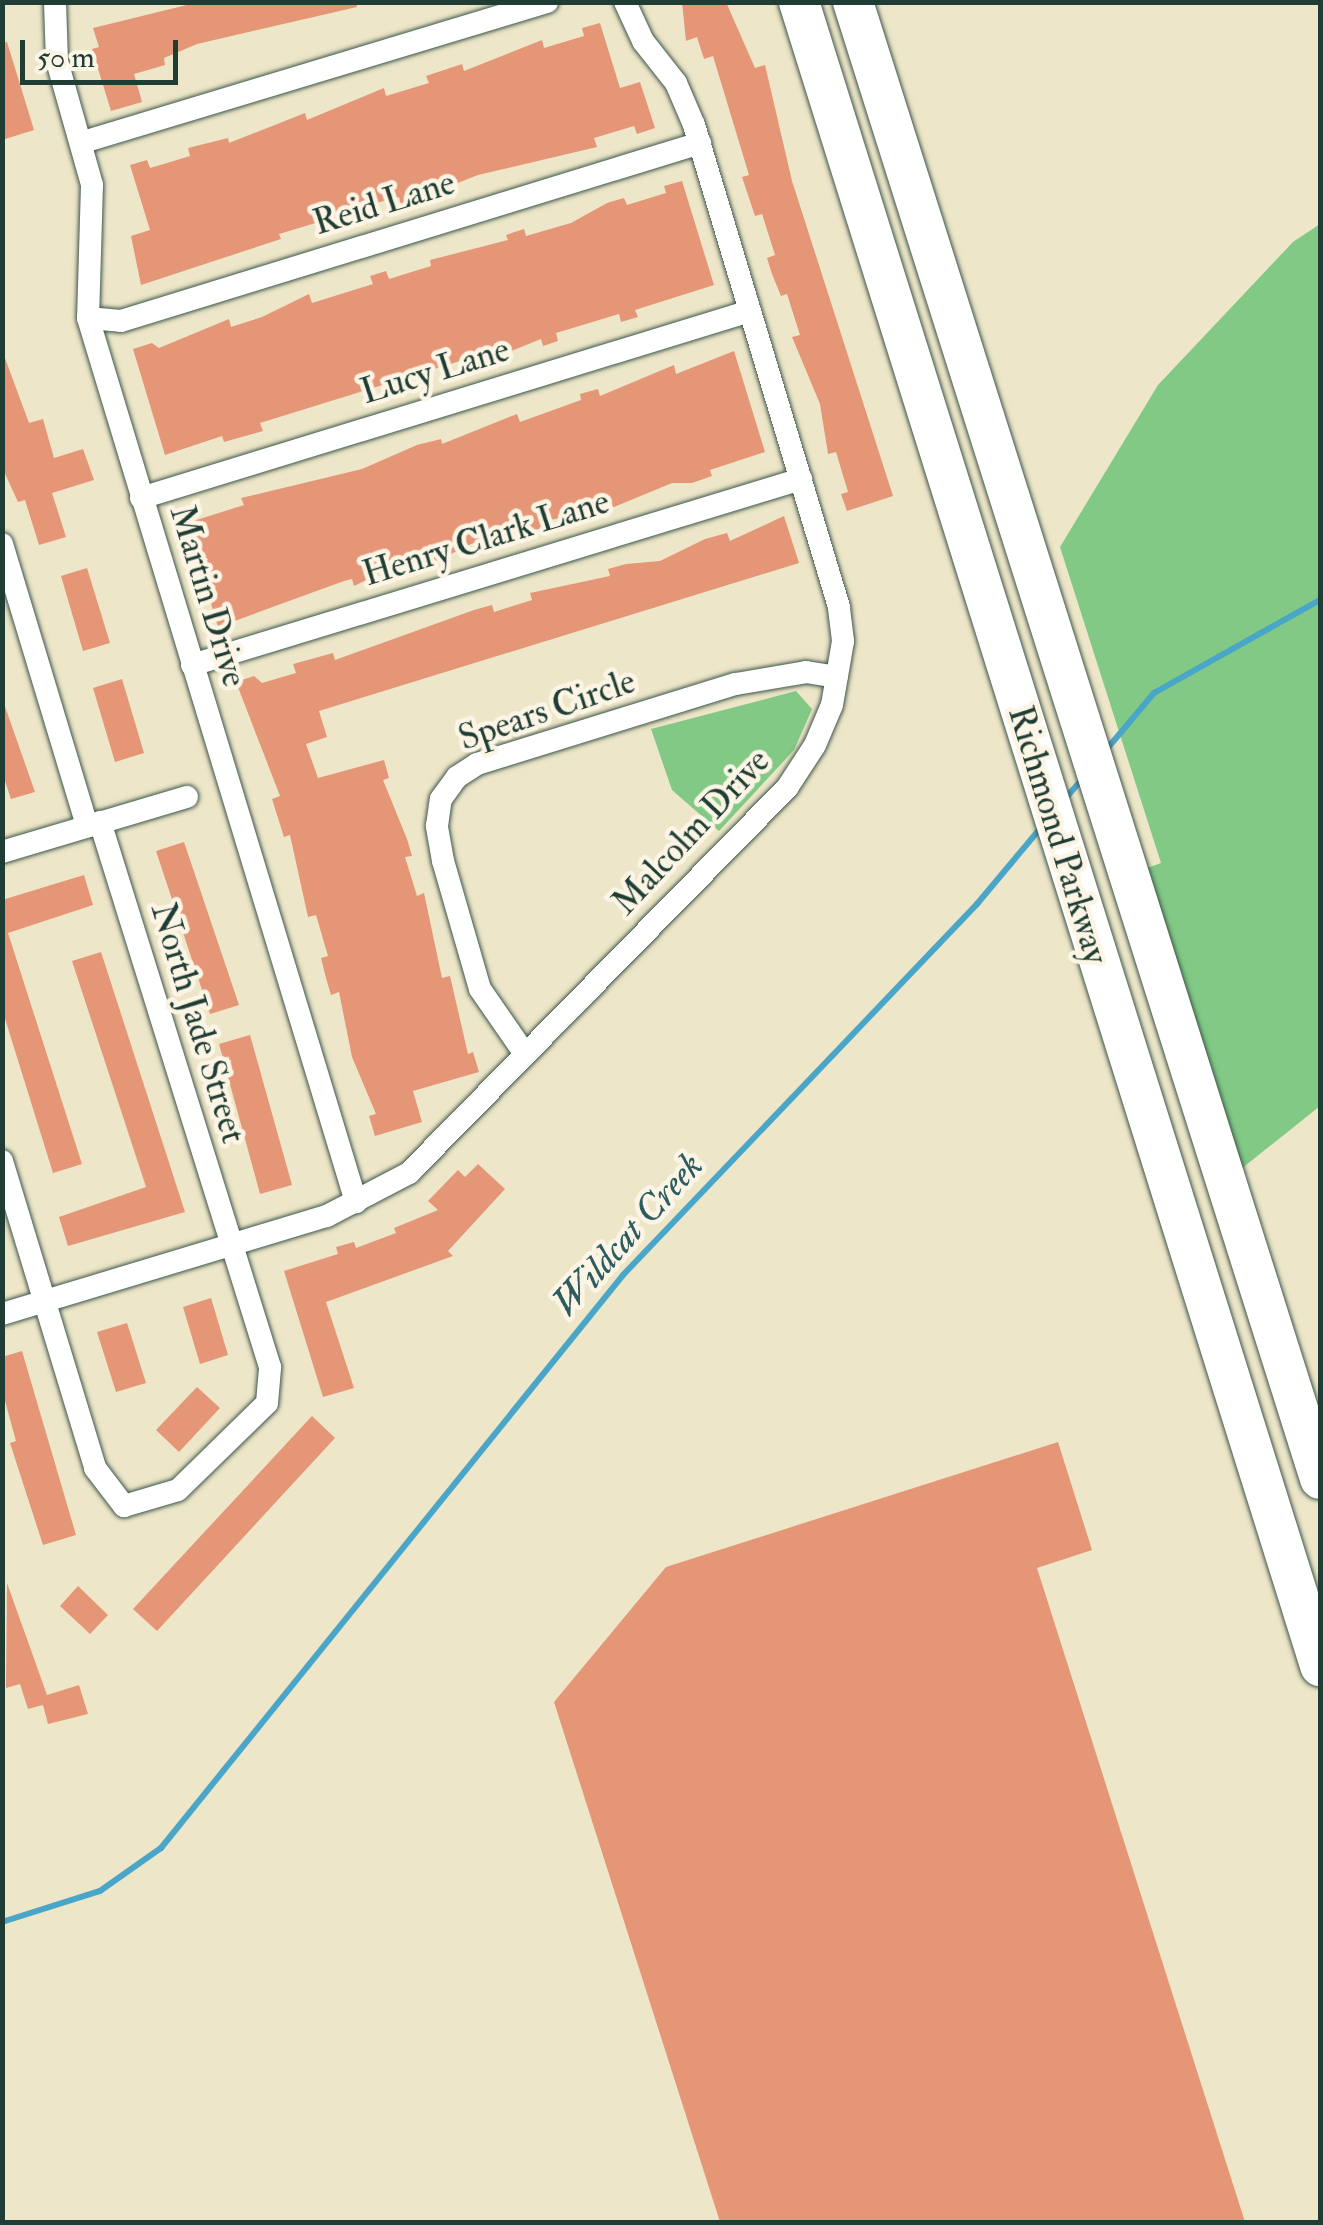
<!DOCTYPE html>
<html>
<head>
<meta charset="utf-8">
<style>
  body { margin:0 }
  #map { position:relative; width:1323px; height:2225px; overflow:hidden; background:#ede6c8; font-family:"IM FELL Double Pica",serif }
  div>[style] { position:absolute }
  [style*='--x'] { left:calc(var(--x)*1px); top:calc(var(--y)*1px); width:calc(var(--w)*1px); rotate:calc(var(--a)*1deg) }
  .green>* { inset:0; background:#81c985 }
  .stream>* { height:6px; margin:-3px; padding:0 3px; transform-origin:3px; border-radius:3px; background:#4aa6c8 }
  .building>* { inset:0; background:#e59677 }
  .roads { filter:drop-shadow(0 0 2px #3e564a) drop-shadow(0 0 2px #3e564a) }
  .street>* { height:22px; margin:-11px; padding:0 11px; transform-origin:11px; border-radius:11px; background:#fff }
  .highway>* { height:40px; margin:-20px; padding:0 20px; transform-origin:20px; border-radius:20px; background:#fff }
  span { translate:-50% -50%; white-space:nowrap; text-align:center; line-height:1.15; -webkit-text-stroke:9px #fcf5e5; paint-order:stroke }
  .street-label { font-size:35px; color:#1f3d34 }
  .water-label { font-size:38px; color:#2c5c60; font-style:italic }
  .frame { position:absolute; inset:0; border:5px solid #1f3d34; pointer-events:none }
  .scale { position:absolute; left:20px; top:40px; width:158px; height:45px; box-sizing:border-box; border:5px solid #1f3d34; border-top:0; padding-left:12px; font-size:30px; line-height:35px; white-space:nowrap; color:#1f3d34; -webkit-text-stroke:8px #fcf5e5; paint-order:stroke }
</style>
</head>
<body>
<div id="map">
  <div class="green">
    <i style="clip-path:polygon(1320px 224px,1320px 1106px,1226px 1181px,1128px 875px,1161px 863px,1060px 547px,1158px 385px,1293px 242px)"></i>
    <i style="clip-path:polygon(796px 691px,812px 709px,794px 750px,719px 831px,672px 790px,651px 729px)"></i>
  </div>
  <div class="stream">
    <i style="--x:1106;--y:750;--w:75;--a:-49.9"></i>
    <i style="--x:1154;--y:693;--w:190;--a:-29.3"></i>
    <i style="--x:1064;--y:800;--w:28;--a:-49"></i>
    <i style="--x:2;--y:1922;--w:103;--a:-17.6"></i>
    <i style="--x:100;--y:1891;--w:75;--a:-35.2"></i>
    <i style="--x:161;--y:1848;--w:736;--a:-51.12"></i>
    <i style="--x:623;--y:1275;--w:513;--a:-46.34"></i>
    <i style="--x:977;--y:904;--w:103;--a:-50.1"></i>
  </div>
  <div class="building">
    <i style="clip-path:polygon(199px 2px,356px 2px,357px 7px,197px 44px,164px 58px,165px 65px,134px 74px,142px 102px,111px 111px,92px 49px,99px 47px,93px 28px)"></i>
    <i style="clip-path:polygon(682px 2px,726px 2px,755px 68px,765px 65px,792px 181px,893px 496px,847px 511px,841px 494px,848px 492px,836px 452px,828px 454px,820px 404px,792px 337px,800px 335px,787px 294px,781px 296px,772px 274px,767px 258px,775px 255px,762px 214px,755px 216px,742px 177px,749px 175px,713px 56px,704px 59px,697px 37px,686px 41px)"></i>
    <i style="clip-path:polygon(600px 23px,620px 88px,640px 82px,655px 128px,637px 134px,634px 126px,594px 138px,597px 147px,478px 175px,401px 205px,399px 197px,380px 202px,336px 216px,338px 224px,321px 230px,319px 222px,279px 234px,281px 239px,141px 285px,131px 236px,150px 230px,130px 165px,147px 160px,150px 168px,157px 166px,190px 156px,188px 148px,228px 138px,229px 143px,305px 113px,307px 120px,384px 88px,386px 96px,429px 83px,426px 76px,462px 64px,464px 71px,542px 40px,544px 48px,584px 36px,582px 28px)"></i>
    <i style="clip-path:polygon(7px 42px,34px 130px,2px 140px,2px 43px)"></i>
    <i style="clip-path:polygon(682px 181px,714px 285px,635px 310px,638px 317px,621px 322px,619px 314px,556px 333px,558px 341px,543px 346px,541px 339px,484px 362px,460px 361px,260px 423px,263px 431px,224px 442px,222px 436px,165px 455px,133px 349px,152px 343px,159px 348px,229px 319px,231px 327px,262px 317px,309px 294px,312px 303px,373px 284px,370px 276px,386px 271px,389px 279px,431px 266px,430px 260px,508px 240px,506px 235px,524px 229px,526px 236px,571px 223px,607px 203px,624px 198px,627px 205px,666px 193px,664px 186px)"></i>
    <i style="clip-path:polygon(2px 350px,29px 423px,43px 419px,54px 458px,83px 449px,94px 480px,52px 493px,66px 537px,39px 545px,25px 500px,18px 502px,2px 467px)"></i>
    <i style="clip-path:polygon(734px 351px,765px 452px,710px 470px,712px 476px,692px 483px,672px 483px,614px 507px,550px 520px,552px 526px,471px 544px,435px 562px,433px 555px,393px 567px,354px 586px,352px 579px,344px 581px,218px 627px,187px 523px,244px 505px,241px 498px,362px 469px,417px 445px,441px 439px,442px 444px,517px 414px,520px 422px,581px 400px,580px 394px,598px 389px,600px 396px,674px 365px,676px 374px)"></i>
    <i style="clip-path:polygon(784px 516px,799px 563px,319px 711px,327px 737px,306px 744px,318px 778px,384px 760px,389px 778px,383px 780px,407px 839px,412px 856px,405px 857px,417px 896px,424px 893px,442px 978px,450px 976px,468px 1054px,473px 1052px,479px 1072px,413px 1091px,422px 1122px,375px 1136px,369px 1116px,376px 1114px,352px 1057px,339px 992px,331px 995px,326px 978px,321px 958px,328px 956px,316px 915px,308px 917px,290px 835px,284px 837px,272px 799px,280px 796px,236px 682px,254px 676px,262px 683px,296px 673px,293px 664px,333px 653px,335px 660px,474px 610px,492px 605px,494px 612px,532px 600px,530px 593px,610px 576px,608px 569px,626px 564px,660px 561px,705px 539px,727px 533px,730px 541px)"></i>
    <i style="clip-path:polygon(87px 568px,110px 643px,83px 651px,61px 576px)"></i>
    <i style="clip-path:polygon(122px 679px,144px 753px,115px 762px,93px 688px)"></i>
    <i style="clip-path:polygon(2px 698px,35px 792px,11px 799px,2px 772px)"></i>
    <i style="clip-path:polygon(184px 842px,239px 1005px,210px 1014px,156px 851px)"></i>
    <i style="clip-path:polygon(84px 875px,93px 905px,8px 933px,82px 1164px,53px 1173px,2px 1009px,2px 900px)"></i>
    <i style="clip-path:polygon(101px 952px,185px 1212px,68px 1246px,59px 1217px,146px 1187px,72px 961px)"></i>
    <i style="clip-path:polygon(250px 1035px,292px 1185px,260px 1194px,219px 1044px)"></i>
    <i style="clip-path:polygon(478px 1164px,505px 1189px,448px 1251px,453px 1256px,326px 1302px,354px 1388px,323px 1397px,284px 1271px,338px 1254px,336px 1247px,354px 1242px,356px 1248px,396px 1233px,394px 1228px,438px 1210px,428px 1201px,458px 1170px,465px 1177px)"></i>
    <i style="clip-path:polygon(211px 1298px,228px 1355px,200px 1364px,183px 1307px)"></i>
    <i style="clip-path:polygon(127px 1323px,146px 1383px,116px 1392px,97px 1332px)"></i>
    <i style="clip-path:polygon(22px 1351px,76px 1535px,43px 1545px,10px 1443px,16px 1441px,2px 1390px,2px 1357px)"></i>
    <i style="clip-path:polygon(197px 1387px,220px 1408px,179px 1452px,156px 1430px)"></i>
    <i style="clip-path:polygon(312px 1416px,335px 1438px,157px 1631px,133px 1609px)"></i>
    <i style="clip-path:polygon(1058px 1442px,1092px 1550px,1037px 1568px,1245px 2222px,720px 2222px,554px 1702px,666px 1567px)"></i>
    <i style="clip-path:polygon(7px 1583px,47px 1695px,79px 1685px,88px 1714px,48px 1724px,43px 1705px,28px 1709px,20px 1684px,6px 1688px)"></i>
    <i style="clip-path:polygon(78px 1586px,108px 1615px,90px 1634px,60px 1606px)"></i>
  </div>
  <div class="roads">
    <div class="street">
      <i style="--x:55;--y:2;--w:59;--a:88.1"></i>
      <i style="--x:57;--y:61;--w:129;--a:74.2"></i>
      <i style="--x:92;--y:185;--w:133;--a:91.7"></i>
      <i style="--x:88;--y:318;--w:924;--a:73.13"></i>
      <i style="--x:83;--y:142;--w:485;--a:-16.8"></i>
      <i style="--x:88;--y:318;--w:33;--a:5"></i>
      <i style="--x:121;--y:321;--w:606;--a:-17.09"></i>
      <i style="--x:141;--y:498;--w:637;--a:-17.07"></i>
      <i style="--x:2;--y:544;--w:295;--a:73.2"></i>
      <i style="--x:192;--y:665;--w:637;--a:-16.98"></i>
      <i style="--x:2;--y:852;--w:193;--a:-16.6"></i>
      <i style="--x:525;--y:1054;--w:79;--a:-124.7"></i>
      <i style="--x:480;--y:989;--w:133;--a:-106.1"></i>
      <i style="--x:443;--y:861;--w:36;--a:-100"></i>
      <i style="--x:437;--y:826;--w:27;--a:-82"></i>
      <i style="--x:441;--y:799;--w:27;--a:-54"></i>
      <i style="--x:457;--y:777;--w:24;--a:-33"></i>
      <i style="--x:477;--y:764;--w:271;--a:-17.2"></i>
      <i style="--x:736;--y:684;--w:71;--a:-9.7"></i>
      <i style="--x:806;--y:672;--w:31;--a:9"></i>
      <i style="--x:2;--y:1161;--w:321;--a:73.1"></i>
      <i style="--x:95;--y:1468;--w:48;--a:52.7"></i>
      <i style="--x:124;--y:1506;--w:56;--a:-16.5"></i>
      <i style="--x:178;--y:1490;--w:124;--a:-44.3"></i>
      <i style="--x:267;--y:1403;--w:36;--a:-85"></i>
      <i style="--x:270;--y:1367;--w:571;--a:-107.32"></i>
      <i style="--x:2;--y:1314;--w:339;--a:-16.8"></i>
      <i style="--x:327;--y:1216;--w:93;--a:-27.7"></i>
      <i style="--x:409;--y:1173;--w:540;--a:-45.53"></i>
      <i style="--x:787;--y:788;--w:51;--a:-56.9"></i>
      <i style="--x:815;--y:745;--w:43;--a:-67"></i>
      <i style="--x:832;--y:705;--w:65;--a:-80.2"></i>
      <i style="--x:843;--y:641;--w:34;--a:-97"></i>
      <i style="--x:839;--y:607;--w:503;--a:-106.74"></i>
      <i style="--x:694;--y:125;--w:46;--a:-113.2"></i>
      <i style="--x:676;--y:83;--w:53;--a:-128.2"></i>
      <i style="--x:643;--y:41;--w:43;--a:-114.8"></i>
    </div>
    <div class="highway">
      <i style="--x:799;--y:2;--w:1744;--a:72.61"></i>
      <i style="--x:853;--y:2;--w:1549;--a:72.45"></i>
    </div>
  </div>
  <div class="street-label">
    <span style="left:384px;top:203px;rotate:-17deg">Reid Lane</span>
    <span style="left:435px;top:371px;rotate:-17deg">Lucy Lane</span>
    <span style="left:486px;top:538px;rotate:-17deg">Henry Clark Lane</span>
    <span style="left:208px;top:596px;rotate:73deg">Martin Drive</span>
    <span style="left:547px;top:710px;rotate:-19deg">Spears Circle</span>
    <span style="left:691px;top:832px;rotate:-47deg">Malcolm Drive</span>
    <span style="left:1058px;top:835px;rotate:73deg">Richmond Parkway</span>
    <span style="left:198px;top:1023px;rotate:73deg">North Jade Street</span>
  </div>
  <div class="water-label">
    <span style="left:628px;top:1235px;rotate:-48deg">Wildcat Creek</span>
  </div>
  <div class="frame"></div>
  <div class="scale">50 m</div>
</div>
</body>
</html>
